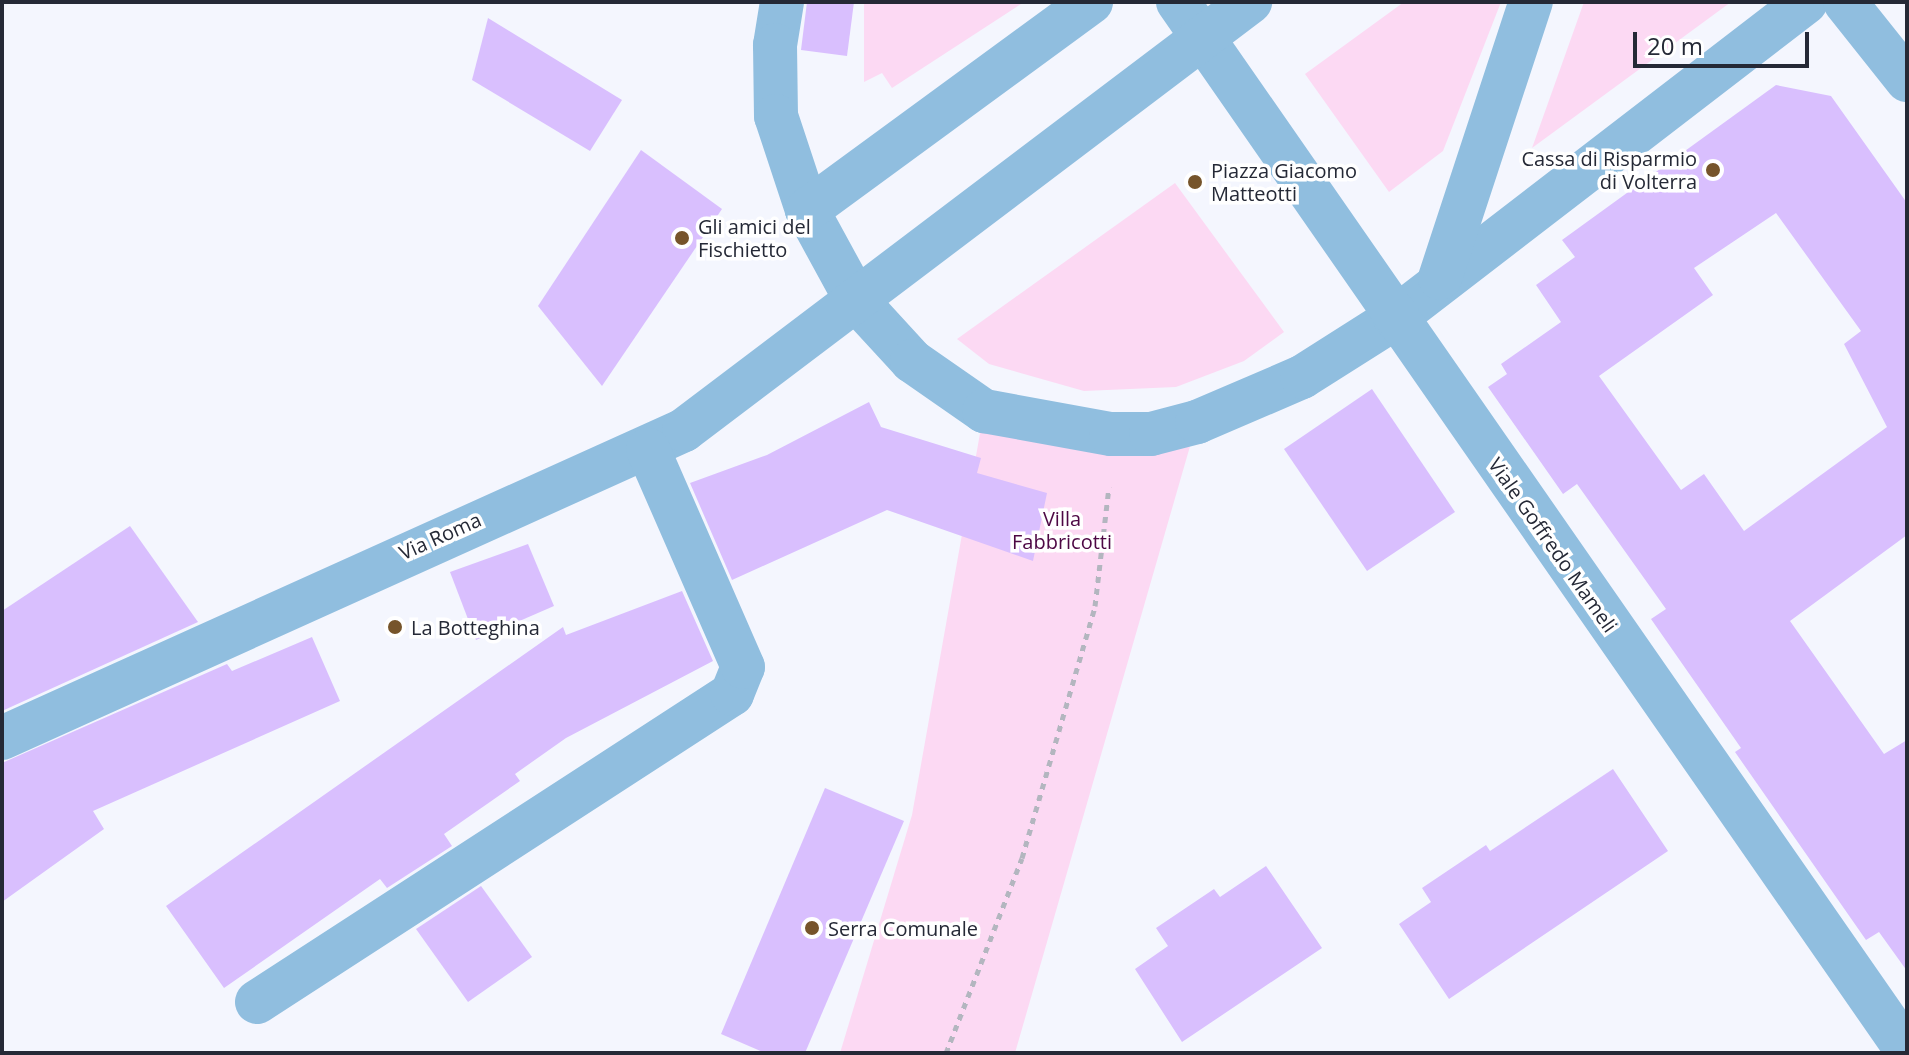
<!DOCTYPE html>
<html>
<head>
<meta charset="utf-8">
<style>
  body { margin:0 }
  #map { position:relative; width:1909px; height:1055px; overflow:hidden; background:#f4f6fe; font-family:"Open Sans",sans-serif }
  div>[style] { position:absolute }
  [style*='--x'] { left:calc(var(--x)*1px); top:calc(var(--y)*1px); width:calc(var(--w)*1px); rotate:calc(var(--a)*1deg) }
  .green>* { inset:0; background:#fcd9f3 }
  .building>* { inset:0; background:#d9bffe }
  .path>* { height:5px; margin-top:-2.5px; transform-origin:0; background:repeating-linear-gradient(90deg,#b3b6bf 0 6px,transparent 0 12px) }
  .minor>* { height:44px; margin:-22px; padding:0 22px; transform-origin:22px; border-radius:22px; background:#90bedf }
  .dots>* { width:22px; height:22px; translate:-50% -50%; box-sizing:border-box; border:4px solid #fff; border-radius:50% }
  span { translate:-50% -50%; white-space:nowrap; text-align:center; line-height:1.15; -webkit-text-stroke:7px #fff; paint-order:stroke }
  .poi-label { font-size:20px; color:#252936 }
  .right { translate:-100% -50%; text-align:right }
  .left { translate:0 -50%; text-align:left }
  .park-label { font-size:20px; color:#4d0744 }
  .street-label { font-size:20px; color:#252936 }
  .frame { position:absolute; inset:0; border:4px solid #252936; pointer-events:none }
  .scale { position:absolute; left:1633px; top:32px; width:176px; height:36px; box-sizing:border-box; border:4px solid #252936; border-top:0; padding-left:10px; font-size:24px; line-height:28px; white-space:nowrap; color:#252936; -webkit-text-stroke:6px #fff; paint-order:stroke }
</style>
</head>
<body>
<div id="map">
  <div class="green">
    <i style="clip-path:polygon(864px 2px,1024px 2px,892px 88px,882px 73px,864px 82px)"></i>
    <i style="clip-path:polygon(1404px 2px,1501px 2px,1443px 151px,1389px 192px,1305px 74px)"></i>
    <i style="clip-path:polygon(1584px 2px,1731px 2px,1532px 148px)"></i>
    <i style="clip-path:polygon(1175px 183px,1284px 332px,1244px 361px,1176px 387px,1084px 391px,989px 364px,957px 339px)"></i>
    <i style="clip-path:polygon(984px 411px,1197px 422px,1015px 1053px,840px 1053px,912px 815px)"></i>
  </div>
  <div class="building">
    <i style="clip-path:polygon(807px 2px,854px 2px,847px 56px,801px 50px)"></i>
    <i style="clip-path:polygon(488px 18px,622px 100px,590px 151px,472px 80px)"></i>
    <i style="clip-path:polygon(evenodd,1776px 85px,1831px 96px,1907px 203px,1907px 535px,1790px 621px,1884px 754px,1907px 740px,1907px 971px,1879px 932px,1866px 940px,1735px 752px,1741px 748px,1651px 619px,1666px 609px,1577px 484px,1563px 494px,1488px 387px,1507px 374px,1501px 364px,1561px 322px,1536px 285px,1575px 257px,1562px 240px,1776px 85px,1776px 213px,1861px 331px,1844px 344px,1887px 427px,1744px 531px,1704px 474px,1681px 490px,1599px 376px,1713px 295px,1694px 268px,1776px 213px)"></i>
    <i style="clip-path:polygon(641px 150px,722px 209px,602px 386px,538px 306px)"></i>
    <i style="clip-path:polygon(1372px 389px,1455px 512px,1367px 571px,1284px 449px)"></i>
    <i style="clip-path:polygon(869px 402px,881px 427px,981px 458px,977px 473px,1047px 493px,1033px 561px,887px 510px,732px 580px,690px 483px,767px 455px)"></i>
    <i style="clip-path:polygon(130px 526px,198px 622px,2px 711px,2px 611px)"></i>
    <i style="clip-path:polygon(528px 544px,554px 606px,476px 640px,450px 572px)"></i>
    <i style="clip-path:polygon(682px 591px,713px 661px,566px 738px,515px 774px,520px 781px,444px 834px,452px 846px,387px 888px,380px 879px,224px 988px,166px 906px,563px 627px,566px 635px)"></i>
    <i style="clip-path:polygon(312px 637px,340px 701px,93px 811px,104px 829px,2px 902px,2px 763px,227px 664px,232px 671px)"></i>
    <i style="clip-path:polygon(1613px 769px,1668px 851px,1449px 999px,1399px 924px,1431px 902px,1422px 888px,1486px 845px,1490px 851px)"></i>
    <i style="clip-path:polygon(825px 788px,904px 821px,805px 1053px,765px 1053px,721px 1034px)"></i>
    <i style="clip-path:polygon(1266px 866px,1322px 948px,1182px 1042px,1135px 969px,1168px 946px,1156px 928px,1214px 889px,1220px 897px)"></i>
    <i style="clip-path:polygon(481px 886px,532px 957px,468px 1002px,416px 929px)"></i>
  </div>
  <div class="path">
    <i style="--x:946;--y:1053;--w:209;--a:-68.7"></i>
    <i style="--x:1022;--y:858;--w:262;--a:-73.8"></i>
    <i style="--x:1095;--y:606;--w:120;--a:-83.3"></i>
  </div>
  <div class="minor">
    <i style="--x:782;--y:2;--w:44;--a:99.2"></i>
    <i style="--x:775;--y:45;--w:71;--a:89.2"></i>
    <i style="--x:776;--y:116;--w:99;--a:71.7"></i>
    <i style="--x:807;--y:210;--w:102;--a:61.4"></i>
    <i style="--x:856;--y:300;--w:83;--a:47.4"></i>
    <i style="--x:912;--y:361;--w:88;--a:34.8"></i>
    <i style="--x:984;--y:411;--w:129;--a:10.3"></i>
    <i style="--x:1111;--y:434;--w:40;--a:0"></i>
    <i style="--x:1151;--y:434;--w:48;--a:-14.6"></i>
    <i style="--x:1197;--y:422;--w:114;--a:-23.2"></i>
    <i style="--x:1302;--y:377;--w:110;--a:-32.4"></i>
    <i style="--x:1395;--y:318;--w:518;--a:-37.56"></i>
    <i style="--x:1178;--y:2;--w:1277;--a:55.2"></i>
    <i style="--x:1845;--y:2;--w:100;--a:51.5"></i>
    <i style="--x:807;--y:210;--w:352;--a:-36.2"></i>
    <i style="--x:1440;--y:278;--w:291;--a:-71.8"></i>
    <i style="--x:2;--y:738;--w:748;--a:-24.3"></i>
    <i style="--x:684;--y:430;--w:710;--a:-37.1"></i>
    <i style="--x:257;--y:1002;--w:566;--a:-32.96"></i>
    <i style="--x:732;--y:694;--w:29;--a:-68"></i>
    <i style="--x:743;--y:667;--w:237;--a:-113.6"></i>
  </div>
  <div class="dots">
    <i style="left:1713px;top:170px;background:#76542b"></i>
    <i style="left:1195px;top:182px;background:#76542b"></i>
    <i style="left:682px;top:238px;background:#76542b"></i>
    <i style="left:395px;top:627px;background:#76542b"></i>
    <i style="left:812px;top:928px;background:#76542b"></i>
  </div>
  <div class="poi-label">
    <span class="right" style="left:1697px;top:170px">Cassa di Risparmio<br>di Volterra</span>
    <span class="left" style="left:1211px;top:182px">Piazza Giacomo<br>Matteotti</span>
    <span class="left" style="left:698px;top:238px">Gli amici del<br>Fischietto</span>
    <span class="left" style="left:411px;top:627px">La Botteghina</span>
    <span class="left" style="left:828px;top:928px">Serra Comunale</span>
  </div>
  <div class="park-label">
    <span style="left:1062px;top:530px">Villa<br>Fabbricotti</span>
  </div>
  <div class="street-label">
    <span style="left:440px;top:536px;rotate:-24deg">Via Roma</span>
    <span style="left:1553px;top:545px;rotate:55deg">Viale Goffredo Mameli</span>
  </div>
  <div class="frame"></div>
  <div class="scale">20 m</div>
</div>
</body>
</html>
